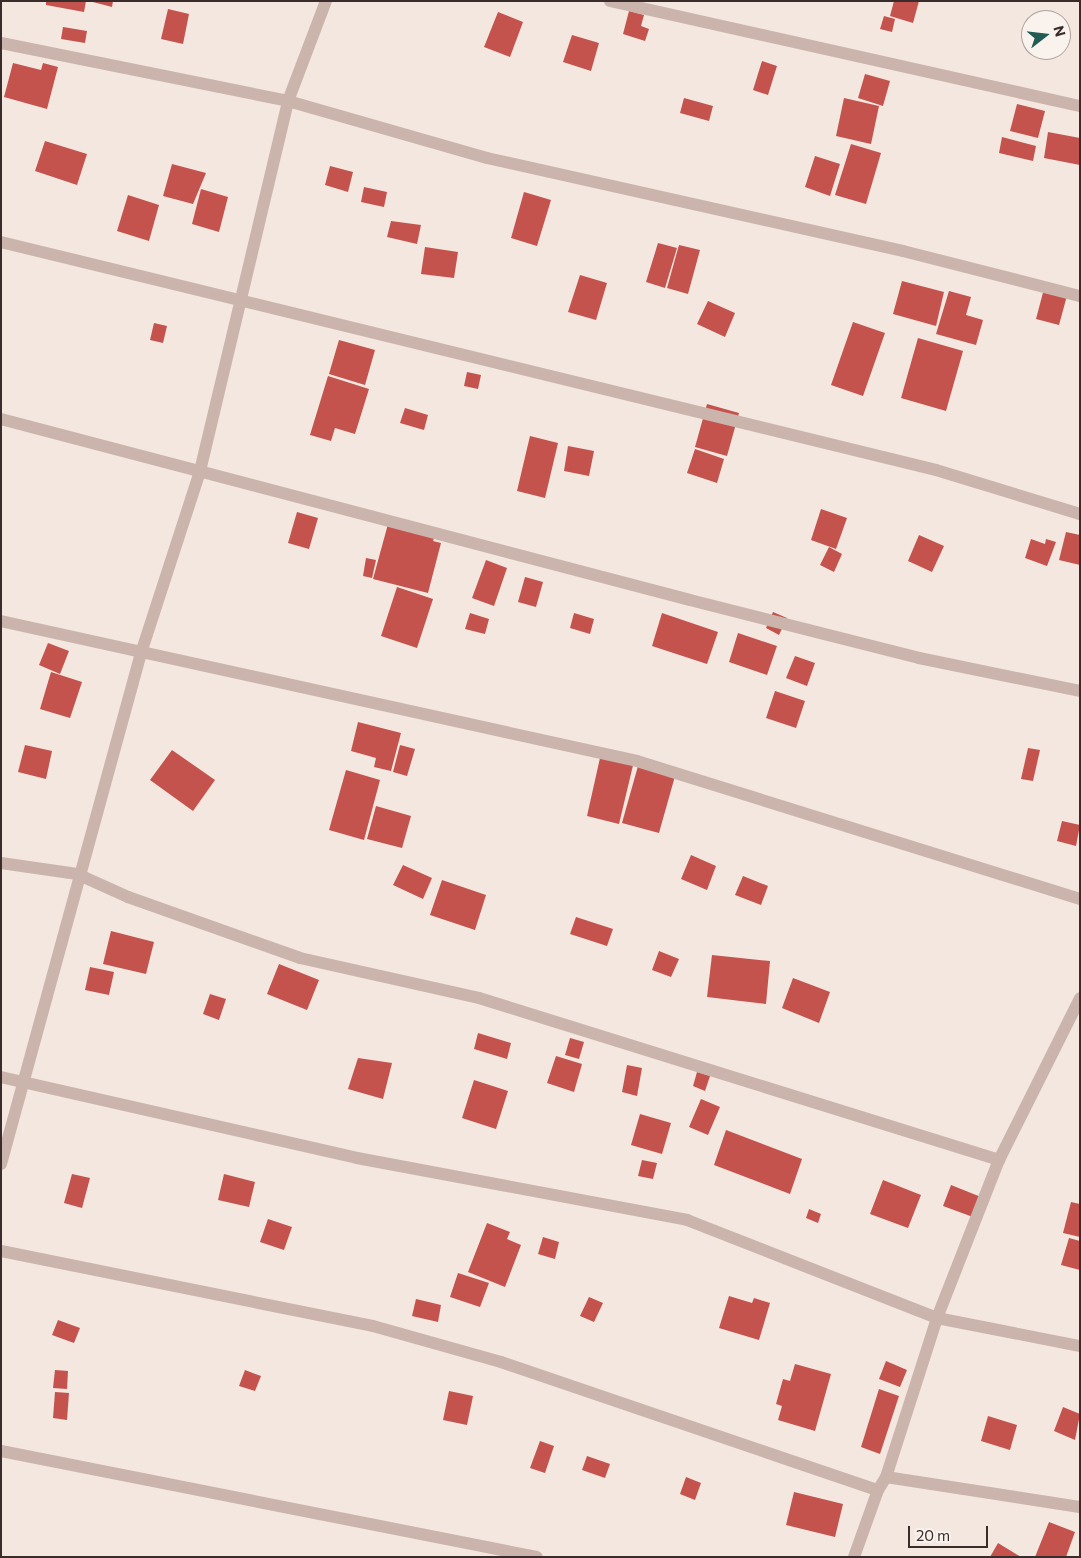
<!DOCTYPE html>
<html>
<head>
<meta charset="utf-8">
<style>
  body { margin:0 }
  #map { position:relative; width:1081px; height:1558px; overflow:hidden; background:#f3e7e0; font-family:Commissioner,sans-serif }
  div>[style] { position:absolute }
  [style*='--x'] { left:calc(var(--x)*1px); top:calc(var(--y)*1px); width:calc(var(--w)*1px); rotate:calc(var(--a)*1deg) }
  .building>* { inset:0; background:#c4534d }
  .minor>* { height:12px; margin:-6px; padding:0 6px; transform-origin:6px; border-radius:6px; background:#cbb4ac }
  span { translate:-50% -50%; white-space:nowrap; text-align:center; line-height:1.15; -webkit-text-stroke:5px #faf2ed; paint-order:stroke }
  .frame { position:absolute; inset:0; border:2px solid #392c2b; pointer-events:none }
  .north { position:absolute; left:1021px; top:10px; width:50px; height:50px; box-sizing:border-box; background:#faf2ed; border:1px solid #ada39f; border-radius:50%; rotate:74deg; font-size:14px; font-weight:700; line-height:20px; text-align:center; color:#392c2b }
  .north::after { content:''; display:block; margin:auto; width:18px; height:22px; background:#205b54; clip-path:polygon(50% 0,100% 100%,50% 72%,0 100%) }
  .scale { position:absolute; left:908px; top:1526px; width:80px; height:22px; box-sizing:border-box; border:2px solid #392c2b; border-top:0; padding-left:6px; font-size:15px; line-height:18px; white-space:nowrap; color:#392c2b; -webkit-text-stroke:4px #faf2ed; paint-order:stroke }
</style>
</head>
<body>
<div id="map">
  <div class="building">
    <i style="clip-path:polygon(46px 1px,86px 1px,84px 12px,46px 5px)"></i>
    <i style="clip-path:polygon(89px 1px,113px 1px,112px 7px)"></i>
    <i style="clip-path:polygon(894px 1px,919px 1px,913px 23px,890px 16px)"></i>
    <i style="clip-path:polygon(168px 9px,189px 14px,183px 44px,161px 39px)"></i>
    <i style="clip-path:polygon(629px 11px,644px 15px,641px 26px,649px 29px,645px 41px,623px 34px)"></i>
    <i style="clip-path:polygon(498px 12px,523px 22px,510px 57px,484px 47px)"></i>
    <i style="clip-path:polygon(884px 16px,895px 19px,892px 32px,880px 29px)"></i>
    <i style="clip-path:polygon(63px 27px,87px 31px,85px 43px,61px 39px)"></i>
    <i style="clip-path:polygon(572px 35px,599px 43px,591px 71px,563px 62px)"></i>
    <i style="clip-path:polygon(762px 61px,777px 66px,768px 95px,753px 90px)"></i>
    <i style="clip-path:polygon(13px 63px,41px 70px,43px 63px,58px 67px,47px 109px,4px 97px)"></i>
    <i style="clip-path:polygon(865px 74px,890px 81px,883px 106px,858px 98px)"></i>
    <i style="clip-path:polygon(684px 98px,713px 106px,709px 121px,680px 113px)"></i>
    <i style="clip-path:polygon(844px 98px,879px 106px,871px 144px,836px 136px)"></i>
    <i style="clip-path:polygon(1017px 104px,1045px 111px,1038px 138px,1010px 131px)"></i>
    <i style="clip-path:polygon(1048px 132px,1080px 138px,1080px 165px,1044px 158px)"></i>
    <i style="clip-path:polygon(1002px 137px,1036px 146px,1033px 161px,999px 153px)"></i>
    <i style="clip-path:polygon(45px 141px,87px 154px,77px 185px,35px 171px)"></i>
    <i style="clip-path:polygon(851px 144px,881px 153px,866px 204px,835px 195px)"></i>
    <i style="clip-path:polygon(815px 156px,840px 164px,830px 196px,805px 187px)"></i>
    <i style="clip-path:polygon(172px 164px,206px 173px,193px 204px,163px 196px)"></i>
    <i style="clip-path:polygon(330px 166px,353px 172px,348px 192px,325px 185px)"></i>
    <i style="clip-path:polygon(364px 187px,387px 192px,384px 207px,361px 202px)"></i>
    <i style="clip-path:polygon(201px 189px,228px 197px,219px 232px,192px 224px)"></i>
    <i style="clip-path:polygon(524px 192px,551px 200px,537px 246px,511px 238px)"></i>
    <i style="clip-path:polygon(128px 195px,159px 205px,149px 241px,117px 231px)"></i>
    <i style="clip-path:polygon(391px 221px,421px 225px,417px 244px,387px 237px)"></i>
    <i style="clip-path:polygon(658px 243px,677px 248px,665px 288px,646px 282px)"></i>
    <i style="clip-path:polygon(679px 245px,700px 250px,688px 294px,667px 288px)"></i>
    <i style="clip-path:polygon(425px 247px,458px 252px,454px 278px,421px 274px)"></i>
    <i style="clip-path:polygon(580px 275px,607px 283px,596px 320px,568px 312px)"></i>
    <i style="clip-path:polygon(902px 281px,944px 292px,936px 326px,893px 314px)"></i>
    <i style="clip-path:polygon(1045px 285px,1068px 292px,1059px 325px,1036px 319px)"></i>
    <i style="clip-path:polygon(949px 291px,971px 297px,966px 315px,983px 320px,976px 345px,936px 334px)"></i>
    <i style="clip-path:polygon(708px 301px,735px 313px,725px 337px,697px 324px)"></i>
    <i style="clip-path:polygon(853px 322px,885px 333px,863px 396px,831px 385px)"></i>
    <i style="clip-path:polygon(154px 323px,167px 326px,163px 343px,150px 340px)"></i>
    <i style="clip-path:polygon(918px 338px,963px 351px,946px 411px,901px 398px)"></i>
    <i style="clip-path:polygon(339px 340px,375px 350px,365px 385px,329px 374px)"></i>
    <i style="clip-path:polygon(467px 372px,481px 375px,478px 389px,464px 386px)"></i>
    <i style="clip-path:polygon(328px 376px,369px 389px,355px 434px,335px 428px,331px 441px,310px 435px)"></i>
    <i style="clip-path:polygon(707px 404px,739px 413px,727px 456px,695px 447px)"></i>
    <i style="clip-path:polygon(405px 408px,428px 415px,424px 430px,400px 423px)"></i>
    <i style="clip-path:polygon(530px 436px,558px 443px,545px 498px,517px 491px)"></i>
    <i style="clip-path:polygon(568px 446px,594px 451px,589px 476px,564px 471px)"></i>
    <i style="clip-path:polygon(695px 449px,724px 459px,717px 483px,687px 473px)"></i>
    <i style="clip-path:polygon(821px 509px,847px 518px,836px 549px,811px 540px)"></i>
    <i style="clip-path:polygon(297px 512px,318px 518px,309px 549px,288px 543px)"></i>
    <i style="clip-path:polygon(388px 524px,436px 532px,433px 541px,441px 543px,428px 593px,373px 579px)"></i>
    <i style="clip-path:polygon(1066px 532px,1080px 535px,1080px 565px,1059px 560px)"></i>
    <i style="clip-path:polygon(919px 535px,944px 546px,932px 572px,908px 561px)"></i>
    <i style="clip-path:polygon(1031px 539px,1045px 544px,1046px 539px,1056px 542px,1047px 566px,1025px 558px)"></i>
    <i style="clip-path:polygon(829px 547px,842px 554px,834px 572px,820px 565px)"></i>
    <i style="clip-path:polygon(366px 558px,376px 560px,372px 578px,363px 576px)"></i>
    <i style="clip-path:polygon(486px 560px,507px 568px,494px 606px,472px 598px)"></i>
    <i style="clip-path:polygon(525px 577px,543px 582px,536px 607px,518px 602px)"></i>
    <i style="clip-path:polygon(397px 587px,433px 599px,417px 648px,381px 636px)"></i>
    <i style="clip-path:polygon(773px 612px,787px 618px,779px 635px,766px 628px)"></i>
    <i style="clip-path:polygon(470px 613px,489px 619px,485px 634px,465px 629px)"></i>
    <i style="clip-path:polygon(574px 613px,594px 619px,590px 634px,570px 628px)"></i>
    <i style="clip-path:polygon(662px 613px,718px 632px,707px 664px,652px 646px)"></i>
    <i style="clip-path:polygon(738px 633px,777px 646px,767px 675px,729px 662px)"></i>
    <i style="clip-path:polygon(48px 643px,69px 651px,60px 674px,39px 665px)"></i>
    <i style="clip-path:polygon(795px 656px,815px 663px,807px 686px,786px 678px)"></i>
    <i style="clip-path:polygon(51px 672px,82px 682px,70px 718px,40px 709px)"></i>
    <i style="clip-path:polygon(775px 691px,805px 701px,796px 728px,766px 718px)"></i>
    <i style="clip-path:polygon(358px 722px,401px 733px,391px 771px,374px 767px,376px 758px,351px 751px)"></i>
    <i style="clip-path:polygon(25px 745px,52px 751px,46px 779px,18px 772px)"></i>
    <i style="clip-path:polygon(400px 745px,415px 749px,407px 776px,393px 772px)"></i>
    <i style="clip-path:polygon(1028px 748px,1040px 750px,1033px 781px,1021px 779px)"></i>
    <i style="clip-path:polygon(602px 749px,635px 757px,619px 824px,587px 816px)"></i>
    <i style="clip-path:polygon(172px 750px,215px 780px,193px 811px,150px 780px)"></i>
    <i style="clip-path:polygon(638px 766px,675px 776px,659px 833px,622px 823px)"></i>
    <i style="clip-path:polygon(346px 770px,380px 780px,364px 840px,329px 830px)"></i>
    <i style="clip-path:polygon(376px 806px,411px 816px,402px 848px,367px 839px)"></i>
    <i style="clip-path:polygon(1062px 821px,1080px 825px,1076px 846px,1057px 841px)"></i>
    <i style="clip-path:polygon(691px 855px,716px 866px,707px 890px,681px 879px)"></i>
    <i style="clip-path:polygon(403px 865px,432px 878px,423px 899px,393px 885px)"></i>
    <i style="clip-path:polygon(743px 876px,768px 886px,761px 905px,735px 895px)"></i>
    <i style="clip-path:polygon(442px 880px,486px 895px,475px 930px,430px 915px)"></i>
    <i style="clip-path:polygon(576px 917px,613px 929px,607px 946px,570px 934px)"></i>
    <i style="clip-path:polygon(111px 931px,154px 942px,146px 974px,103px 964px)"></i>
    <i style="clip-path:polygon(659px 951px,679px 959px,671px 977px,652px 970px)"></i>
    <i style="clip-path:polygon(712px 955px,770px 961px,766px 1004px,707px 997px)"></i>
    <i style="clip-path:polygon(279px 964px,319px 980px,307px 1010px,267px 994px)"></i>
    <i style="clip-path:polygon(90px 967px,114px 972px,109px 995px,85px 990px)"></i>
    <i style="clip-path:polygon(793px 978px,830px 992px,819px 1023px,782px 1008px)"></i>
    <i style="clip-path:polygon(210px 994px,226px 999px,219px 1020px,203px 1014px)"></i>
    <i style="clip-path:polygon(478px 1033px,511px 1043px,507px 1059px,474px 1049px)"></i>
    <i style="clip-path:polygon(570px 1038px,584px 1042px,579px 1059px,565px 1055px)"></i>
    <i style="clip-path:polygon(556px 1056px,582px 1064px,574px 1092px,547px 1083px)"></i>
    <i style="clip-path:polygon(358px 1058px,392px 1063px,383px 1099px,348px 1089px)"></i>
    <i style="clip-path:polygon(627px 1065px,642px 1068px,637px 1096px,622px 1092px)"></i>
    <i style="clip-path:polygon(697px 1072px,710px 1076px,705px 1091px,693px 1086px)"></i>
    <i style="clip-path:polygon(474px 1080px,508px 1091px,496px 1129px,462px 1118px)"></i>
    <i style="clip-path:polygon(701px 1099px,720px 1107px,708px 1135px,689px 1127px)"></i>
    <i style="clip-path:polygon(640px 1114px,671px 1123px,662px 1154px,631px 1145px)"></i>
    <i style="clip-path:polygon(726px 1130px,802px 1159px,790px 1194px,714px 1165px)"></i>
    <i style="clip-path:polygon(642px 1160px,657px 1163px,653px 1179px,638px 1176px)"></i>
    <i style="clip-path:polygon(72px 1174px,90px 1178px,82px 1208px,64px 1203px)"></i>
    <i style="clip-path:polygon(224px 1174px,255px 1182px,249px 1207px,218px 1200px)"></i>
    <i style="clip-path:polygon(883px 1180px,921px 1195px,908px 1228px,870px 1214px)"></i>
    <i style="clip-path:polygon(951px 1185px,981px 1197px,973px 1217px,943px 1206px)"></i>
    <i style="clip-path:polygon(1071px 1202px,1080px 1204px,1080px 1237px,1063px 1233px)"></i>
    <i style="clip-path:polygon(809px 1209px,821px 1214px,818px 1223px,806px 1218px)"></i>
    <i style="clip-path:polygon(268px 1219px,292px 1227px,284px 1250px,260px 1242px)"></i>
    <i style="clip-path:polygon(487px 1223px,510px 1232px,507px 1239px,521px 1245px,505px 1287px,468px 1272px)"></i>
    <i style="clip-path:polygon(543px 1237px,559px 1242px,555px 1259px,538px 1254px)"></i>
    <i style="clip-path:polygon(1069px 1238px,1080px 1241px,1080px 1270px,1061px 1265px)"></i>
    <i style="clip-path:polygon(458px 1273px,489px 1283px,480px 1307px,450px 1297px)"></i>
    <i style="clip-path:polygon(729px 1296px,752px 1303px,754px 1298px,770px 1303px,759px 1340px,719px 1328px)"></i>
    <i style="clip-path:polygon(589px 1297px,603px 1303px,594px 1322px,580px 1316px)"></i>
    <i style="clip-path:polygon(416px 1299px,441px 1305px,438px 1322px,412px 1316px)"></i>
    <i style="clip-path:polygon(58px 1320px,80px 1328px,74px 1343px,52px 1335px)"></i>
    <i style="clip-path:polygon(886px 1361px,907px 1370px,900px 1387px,879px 1379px)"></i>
    <i style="clip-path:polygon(795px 1364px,831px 1374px,815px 1431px,778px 1420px,782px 1406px,776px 1404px,783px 1379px,790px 1381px)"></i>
    <i style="clip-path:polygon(55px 1370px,68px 1371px,67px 1389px,53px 1388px)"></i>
    <i style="clip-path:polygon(245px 1370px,261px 1376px,255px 1391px,239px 1386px)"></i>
    <i style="clip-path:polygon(879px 1389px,899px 1396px,880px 1454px,861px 1447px)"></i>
    <i style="clip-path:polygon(449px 1391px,473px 1396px,467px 1425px,443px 1420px)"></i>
    <i style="clip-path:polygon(55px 1392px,69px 1393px,67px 1420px,53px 1418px)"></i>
    <i style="clip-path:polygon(1063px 1407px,1080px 1414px,1075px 1440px,1054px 1431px)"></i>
    <i style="clip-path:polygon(988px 1416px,1017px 1425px,1010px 1450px,981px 1441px)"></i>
    <i style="clip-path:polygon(540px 1441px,554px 1446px,545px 1473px,530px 1468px)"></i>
    <i style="clip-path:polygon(587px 1456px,610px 1464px,605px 1478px,582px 1470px)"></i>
    <i style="clip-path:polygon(686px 1477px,701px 1483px,695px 1500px,680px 1494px)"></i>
    <i style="clip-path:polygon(794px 1492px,843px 1504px,835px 1537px,786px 1525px)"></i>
    <i style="clip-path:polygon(1049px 1522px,1075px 1532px,1066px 1557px,1035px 1557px)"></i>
    <i style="clip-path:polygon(998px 1543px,1021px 1557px,990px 1557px)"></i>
  </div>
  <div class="minor">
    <i style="--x:610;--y:1;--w:482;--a:12.6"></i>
    <i style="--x:1;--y:43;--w:293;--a:11.4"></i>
    <i style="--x:288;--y:101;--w:207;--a:16"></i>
    <i style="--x:487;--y:158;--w:426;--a:12.6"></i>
    <i style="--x:903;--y:251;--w:183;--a:14.3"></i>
    <i style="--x:1;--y:242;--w:962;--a:13.7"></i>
    <i style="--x:936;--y:470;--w:151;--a:17"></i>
    <i style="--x:1;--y:419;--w:712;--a:14.72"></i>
    <i style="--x:690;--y:600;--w:236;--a:14.2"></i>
    <i style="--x:919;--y:658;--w:164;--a:11.6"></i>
    <i style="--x:1;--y:621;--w:651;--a:12.41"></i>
    <i style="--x:637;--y:761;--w:464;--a:17.3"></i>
    <i style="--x:1;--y:863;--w:77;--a:8.2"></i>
    <i style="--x:77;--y:874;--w:56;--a:24.3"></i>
    <i style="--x:128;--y:897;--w:182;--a:19.5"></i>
    <i style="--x:300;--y:958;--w:183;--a:12.6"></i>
    <i style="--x:479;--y:998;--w:545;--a:17.3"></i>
    <i style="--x:1;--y:1077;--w:365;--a:12.8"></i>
    <i style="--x:357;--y:1158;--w:336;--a:10.6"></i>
    <i style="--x:687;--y:1220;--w:269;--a:21.4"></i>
    <i style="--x:937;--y:1318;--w:146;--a:11.1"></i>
    <i style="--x:1;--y:1164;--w:530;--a:-74.68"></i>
    <i style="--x:141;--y:653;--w:191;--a:-72"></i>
    <i style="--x:200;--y:471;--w:380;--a:-76.6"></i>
    <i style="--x:288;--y:101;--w:107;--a:-69.2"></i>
    <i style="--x:1;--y:1251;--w:379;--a:11.4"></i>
    <i style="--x:373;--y:1326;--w:133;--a:15.7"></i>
    <i style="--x:501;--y:1362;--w:398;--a:18.8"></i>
    <i style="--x:1;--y:1451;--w:546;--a:11.19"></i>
    <i style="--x:886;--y:1477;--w:196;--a:8.8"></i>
    <i style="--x:854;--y:1557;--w:71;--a:-70.3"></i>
    <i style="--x:878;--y:1490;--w:15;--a:-58"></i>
    <i style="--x:886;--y:1477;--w:167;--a:-72.2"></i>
    <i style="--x:937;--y:1318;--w:170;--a:-68.6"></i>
    <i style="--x:999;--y:1160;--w:181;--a:-63.4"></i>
  </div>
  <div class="frame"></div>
  <div class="north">N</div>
  <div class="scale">20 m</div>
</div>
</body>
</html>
